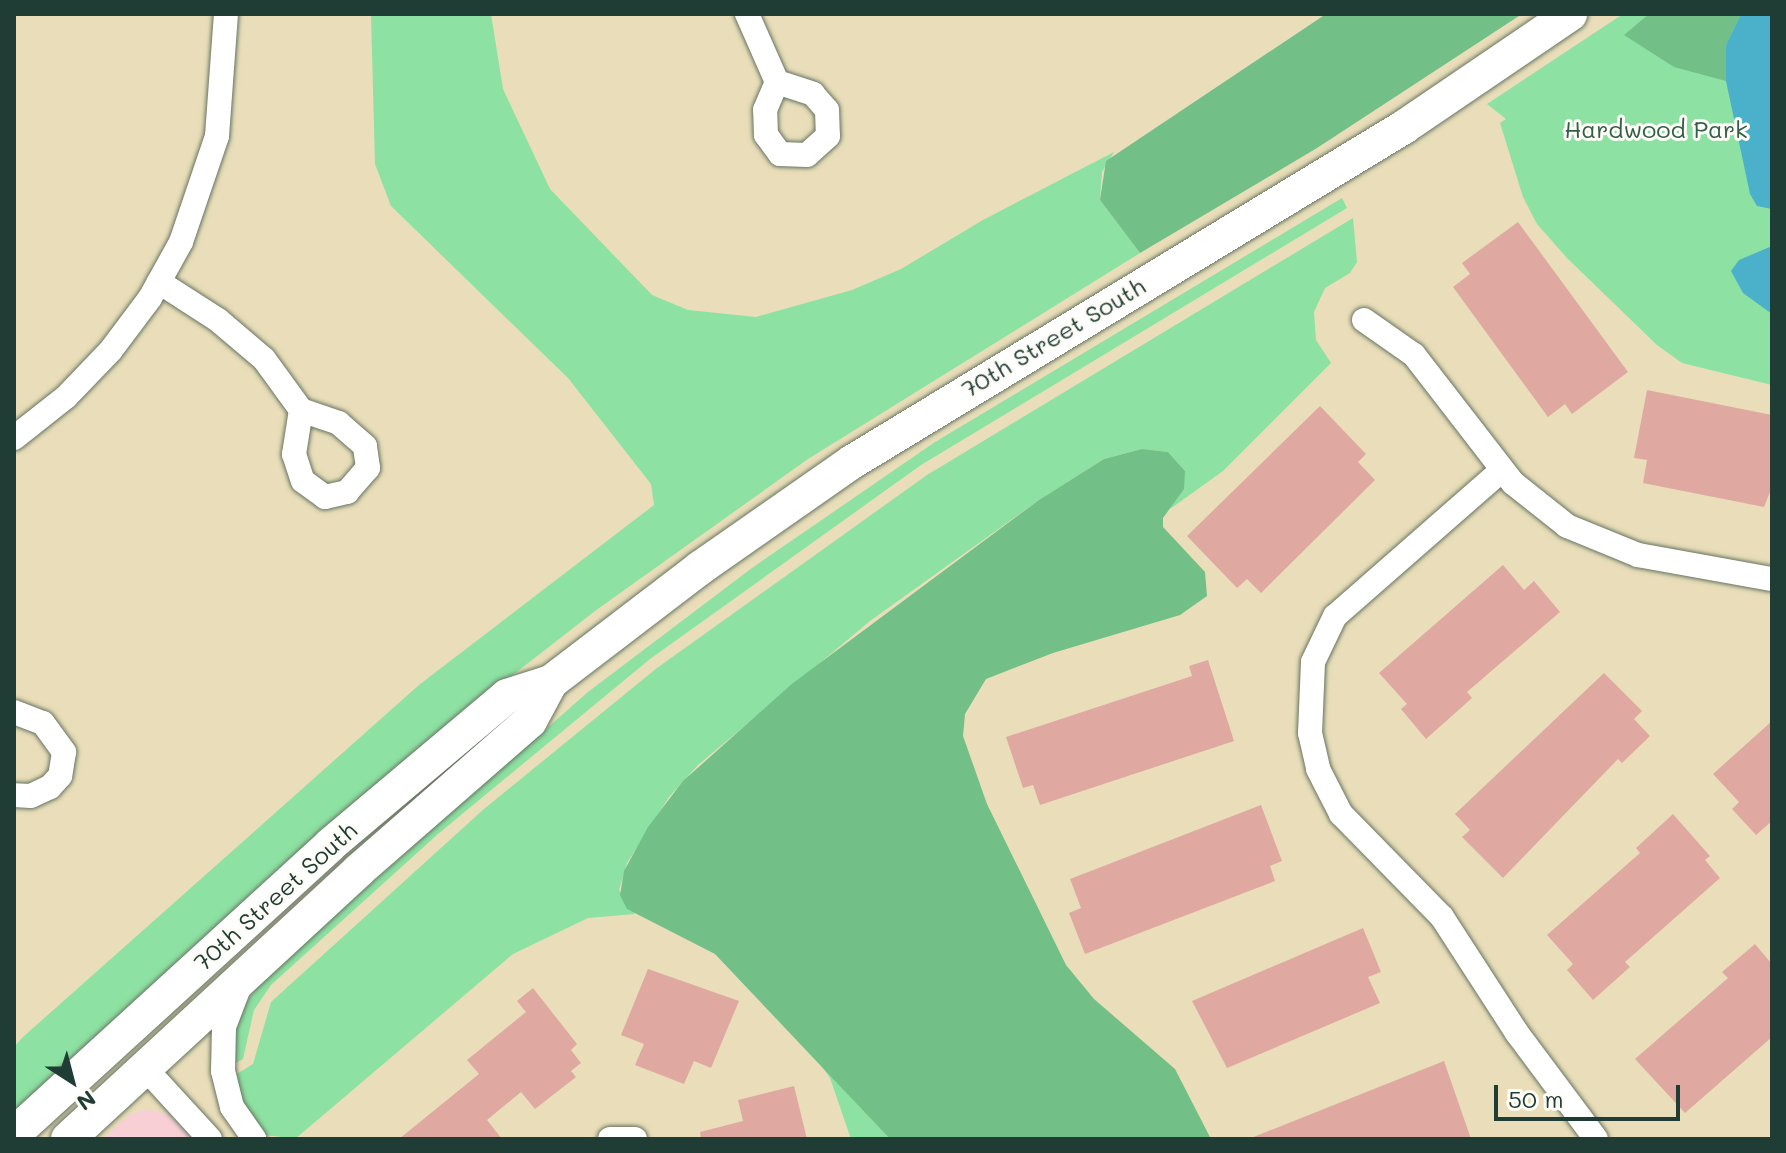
<!DOCTYPE html>
<html>
<head>
<meta charset="utf-8">
<style>
  body { margin:0 }
  #map { position:relative; width:1786px; height:1153px; overflow:hidden; background:#e9deb9; font-family:Mali,sans-serif }
  div>[style] { position:absolute }
  [style*='--x'] { left:calc(var(--x)*1px); top:calc(var(--y)*1px); width:calc(var(--w)*1px); rotate:calc(var(--a)*1deg) }
  .built>* { inset:0; background:#f7cfd4 }
  .green>* { inset:0; background:#8de1a2 }
  .forest>* { inset:0; background:#72bf88 }
  .water>* { inset:0; background:#4bb1ca }
  .building>* { inset:0; background:#dfa9a1 }
  .roads { filter:drop-shadow(0 0 2px #667563) drop-shadow(0 0 2px #667563) }
  .street>* { height:24px; margin:-12px; padding:0 12px; transform-origin:12px; border-radius:12px; background:#fff }
  .secondary>* { height:34px; margin:-17px; padding:0 17px; transform-origin:17px; border-radius:17px; background:#fff }
  span { translate:-50% -50%; white-space:nowrap; text-align:center; line-height:1.15; -webkit-text-stroke:6px #fdfcf7; paint-order:stroke }
  .park-label { font-size:24px; color:#355e4a }
  .street-label { font-size:24px; color:#1f3d34 }
  .frame { position:absolute; inset:0; border:16px solid #1f3d34; pointer-events:none }
  .north { position:absolute; left:32px; top:1041px; width:80px; height:80px; -webkit-text-stroke:6px #fdfcf7; paint-order:stroke; rotate:144deg; font-size:22px; font-weight:700; line-height:32px; text-align:center; color:#1f3d34 }
  .north::after { content:''; display:block; margin:auto; width:28px; height:36px; background:#1f3d34; clip-path:polygon(50% 0,100% 100%,50% 72%,0 100%) }
  .scale { position:absolute; left:1494px; top:1085px; width:186px; height:36px; box-sizing:border-box; border:4px solid #1f3d34; border-top:0; padding-left:10px; font-size:24px; line-height:28px; white-space:nowrap; color:#1f3d34; -webkit-text-stroke:6px #fdfcf7; paint-order:stroke }
</style>
</head>
<body>
<div id="map">
  <div class="built">
    <i style="clip-path:polygon(148px 1109px,170px 1115px,194px 1139px,102px 1139px,129px 1115px)"></i>
  </div>
  <div class="green">
    <i style="clip-path:polygon(371px 14px,491px 14px,503px 89px,550px 189px,652px 295px,688px 310px,756px 317px,852px 290px,901px 269px,983px 220px,1114px 152px,1102px 172px,1100px 200px,1140px 253px,808px 459px,595px 611px,455px 720px,14px 1117px,14px 1047px,23px 1037px,419px 685px,654px 505px,651px 484px,568px 378px,391px 206px,375px 164px)"></i>
    <i style="clip-path:polygon(1623px 14px,1772px 14px,1772px 385px,1682px 363px,1657px 345px,1567px 258px,1537px 224px,1523px 197px,1500px 123px,1506px 119px,1487px 104px)"></i>
    <i style="clip-path:polygon(1342px 198px,1347px 208px,921px 465px,650px 659px,438px 834px,271px 985px,254px 1010px,243px 1059px,234px 1064px,236px 1028px,246px 1002px,267px 975px,588px 692px,752px 568px,935px 442px)"></i>
    <i style="clip-path:polygon(1353px 218px,1357px 262px,1350px 273px,1325px 288px,1314px 312px,1316px 340px,1331px 363px,1223px 471px,1170px 509px,1185px 471px,1168px 452px,1142px 449px,1104px 459px,1039px 500px,870px 621px,698px 765px,669px 797px,627px 863px,619px 890px,635px 914px,588px 918px,513px 954px,295px 1139px,266px 1135px,247px 1110px,235px 1075px,253px 1064px,271px 1002px,484px 809px,657px 668px,927px 475px)"></i>
    <i style="clip-path:polygon(815px 1057px,858px 1105px,890px 1139px,851px 1139px,830px 1078px)"></i>
  </div>
  <div class="forest">
    <i style="clip-path:polygon(1326px 14px,1522px 14px,1317px 148px,1140px 253px,1100px 200px,1106px 161px)"></i>
    <i style="clip-path:polygon(1649px 14px,1741px 14px,1726px 45px,1726px 81px,1674px 67px,1624px 35px)"></i>
    <i style="clip-path:polygon(1142px 449px,1168px 452px,1185px 471px,1184px 489px,1163px 518px,1163px 527px,1205px 572px,1207px 596px,1180px 615px,1053px 653px,986px 679px,965px 714px,963px 736px,987px 804px,1066px 965px,1094px 999px,1175px 1069px,1211px 1139px,890px 1139px,715px 954px,627px 909px,620px 895px,624px 871px,648px 827px,683px 781px,793px 683px,1039px 500px,1104px 459px)"></i>
  </div>
  <div class="water">
    <i style="clip-path:polygon(1741px 14px,1772px 14px,1772px 209px,1757px 206px,1750px 194px,1726px 81px,1726px 45px)"></i>
    <i style="clip-path:polygon(1772px 246px,1772px 314px,1743px 293px,1731px 271px,1739px 260px)"></i>
  </div>
  <div class="building">
    <i style="clip-path:polygon(1518px 222px,1628px 372px,1572px 414px,1565px 404px,1548px 417px,1453px 287px,1470px 274px,1462px 263px)"></i>
    <i style="clip-path:polygon(1647px 390px,1772px 415px,1772px 487px,1764px 507px,1643px 483px,1647px 460px,1634px 458px)"></i>
    <i style="clip-path:polygon(1320px 406px,1366px 454px,1358px 462px,1375px 480px,1261px 593px,1247px 579px,1237px 588px,1187px 536px)"></i>
    <i style="clip-path:polygon(1503px 565px,1524px 590px,1534px 581px,1560px 612px,1467px 692px,1472px 698px,1426px 739px,1401px 709px,1407px 704px,1379px 673px)"></i>
    <i style="clip-path:polygon(1208px 660px,1234px 741px,1040px 805px,1033px 785px,1023px 788px,1006px 737px,1192px 676px,1189px 666px)"></i>
    <i style="clip-path:polygon(1604px 673px,1642px 711px,1634px 719px,1650px 736px,1622px 763px,1618px 759px,1503px 878px,1462px 837px,1470px 830px,1455px 814px)"></i>
    <i style="clip-path:polygon(1772px 721px,1772px 821px,1756px 835px,1732px 809px,1739px 802px,1713px 774px)"></i>
    <i style="clip-path:polygon(1261px 805px,1282px 861px,1270px 866px,1275px 881px,1085px 954px,1069px 913px,1081px 908px,1070px 879px)"></i>
    <i style="clip-path:polygon(1673px 814px,1710px 856px,1705px 860px,1720px 878px,1625px 962px,1630px 967px,1593px 1000px,1567px 970px,1573px 964px,1547px 935px,1640px 853px,1636px 848px)"></i>
    <i style="clip-path:polygon(1363px 928px,1381px 972px,1368px 977px,1380px 1003px,1227px 1068px,1192px 1001px)"></i>
    <i style="clip-path:polygon(1755px 944px,1772px 964px,1772px 1037px,1685px 1113px,1635px 1059px,1728px 978px,1722px 972px)"></i>
    <i style="clip-path:polygon(648px 969px,739px 1001px,711px 1068px,694px 1061px,684px 1084px,635px 1065px,644px 1044px,621px 1035px)"></i>
    <i style="clip-path:polygon(533px 988px,577px 1044px,571px 1050px,581px 1063px,571px 1071px,576px 1077px,535px 1109px,521px 1092px,487px 1120px,502px 1139px,399px 1139px,479px 1074px,467px 1060px,526px 1012px,517px 1001px)"></i>
    <i style="clip-path:polygon(1444px 1061px,1471px 1139px,1251px 1139px,1251px 1138px)"></i>
    <i style="clip-path:polygon(794px 1086px,807px 1139px,701px 1139px,700px 1132px,743px 1121px,738px 1100px)"></i>
  </div>
  <div class="roads">
    <div class="street">
      <i style="--x:747;--y:14;--w:74;--a:66.2"></i>
      <i style="--x:777;--y:82;--w:38;--a:18"></i>
      <i style="--x:813;--y:94;--w:21;--a:49"></i>
      <i style="--x:827;--y:110;--w:26;--a:88"></i>
      <i style="--x:828;--y:136;--w:28;--a:138"></i>
      <i style="--x:807;--y:155;--w:27;--a:-178"></i>
      <i style="--x:780;--y:154;--w:24;--a:-126"></i>
      <i style="--x:766;--y:135;--w:25;--a:-92"></i>
      <i style="--x:765;--y:110;--w:30;--a:-67"></i>
      <i style="--x:159;--y:282;--w:70;--a:32.8"></i>
      <i style="--x:218;--y:320;--w:60;--a:40.3"></i>
      <i style="--x:264;--y:359;--w:63;--a:54"></i>
      <i style="--x:301;--y:410;--w:45;--a:99"></i>
      <i style="--x:294;--y:454;--w:28;--a:72"></i>
      <i style="--x:303;--y:481;--w:27;--a:36"></i>
      <i style="--x:325;--y:497;--w:23;--a:-13"></i>
      <i style="--x:347;--y:492;--w:32;--a:-49"></i>
      <i style="--x:368;--y:468;--w:22;--a:-98"></i>
      <i style="--x:365;--y:446;--w:35;--a:-139"></i>
      <i style="--x:339;--y:423;--w:40;--a:-161.1"></i>
      <i style="--x:1364;--y:320;--w:61;--a:35"></i>
      <i style="--x:1414;--y:355;--w:162;--a:52.3"></i>
      <i style="--x:1513;--y:483;--w:69;--a:38.5"></i>
      <i style="--x:1567;--y:526;--w:77;--a:22.2"></i>
      <i style="--x:1638;--y:555;--w:136;--a:10.2"></i>
      <i style="--x:14;--y:438;--w:66;--a:-38.3"></i>
      <i style="--x:66;--y:397;--w:65;--a:-46.2"></i>
      <i style="--x:111;--y:350;--w:65;--a:-53.1"></i>
      <i style="--x:150;--y:298;--w:64;--a:-61"></i>
      <i style="--x:181;--y:242;--w:112;--a:-71.2"></i>
      <i style="--x:217;--y:136;--w:122;--a:-85.8"></i>
      <i style="--x:1502;--y:470;--w:222;--a:138.8"></i>
      <i style="--x:1335;--y:616;--w:51;--a:115.6"></i>
      <i style="--x:1313;--y:662;--w:71;--a:92.4"></i>
      <i style="--x:1310;--y:733;--w:37;--a:77"></i>
      <i style="--x:1318;--y:769;--w:51;--a:62.9"></i>
      <i style="--x:1341;--y:814;--w:144;--a:45.6"></i>
      <i style="--x:1442;--y:917;--w:138;--a:57.1"></i>
      <i style="--x:1517;--y:1033;--w:132;--a:53.3"></i>
      <i style="--x:14;--y:712;--w:31;--a:21"></i>
      <i style="--x:43;--y:723;--w:36;--a:54"></i>
      <i style="--x:64;--y:752;--w:24;--a:99"></i>
      <i style="--x:60;--y:776;--w:15;--a:132"></i>
      <i style="--x:50;--y:787;--w:21;--a:155"></i>
      <i style="--x:31;--y:796;--w:17;--a:-177"></i>
      <i style="--x:240;--y:985;--w:45;--a:110.9"></i>
      <i style="--x:224;--y:1027;--w:44;--a:91.3"></i>
      <i style="--x:223;--y:1071;--w:37;--a:76"></i>
      <i style="--x:232;--y:1107;--w:39;--a:55"></i>
      <i style="--x:145;--y:1068;--w:96;--a:47.5"></i>
      <i style="--x:610;--y:1139;--w:25;--a:0"></i>
    </div>
    <div class="secondary">
      <i style="--x:14;--y:1134;--w:428;--a:-42.4"></i>
      <i style="--x:330;--y:845;--w:231;--a:-40.1"></i>
      <i style="--x:507;--y:696;--w:46;--a:-17.7"></i>
      <i style="--x:551;--y:682;--w:188;--a:-37.4"></i>
      <i style="--x:700;--y:568;--w:185;--a:-34.9"></i>
      <i style="--x:852;--y:462;--w:646;--a:-31.25"></i>
      <i style="--x:1404;--y:127;--w:201;--a:-34.2"></i>
      <i style="--x:68;--y:1139;--w:395;--a:-42.7"></i>
      <i style="--x:358;--y:871;--w:228;--a:-41.1"></i>
      <i style="--x:530;--y:721;--w:44;--a:-61.7"></i>
    </div>
  </div>
  <div class="park-label">
    <span style="left:1656px;top:129px">Hardwood Park</span>
  </div>
  <div class="street-label">
    <span style="left:1053px;top:337px;rotate:-31deg">70th Street South</span>
    <span style="left:275px;top:896px;rotate:-42deg">70th Street South</span>
  </div>
  <div class="frame"></div>
  <div class="north">N</div>
  <div class="scale">50 m</div>
</div>
</body>
</html>
